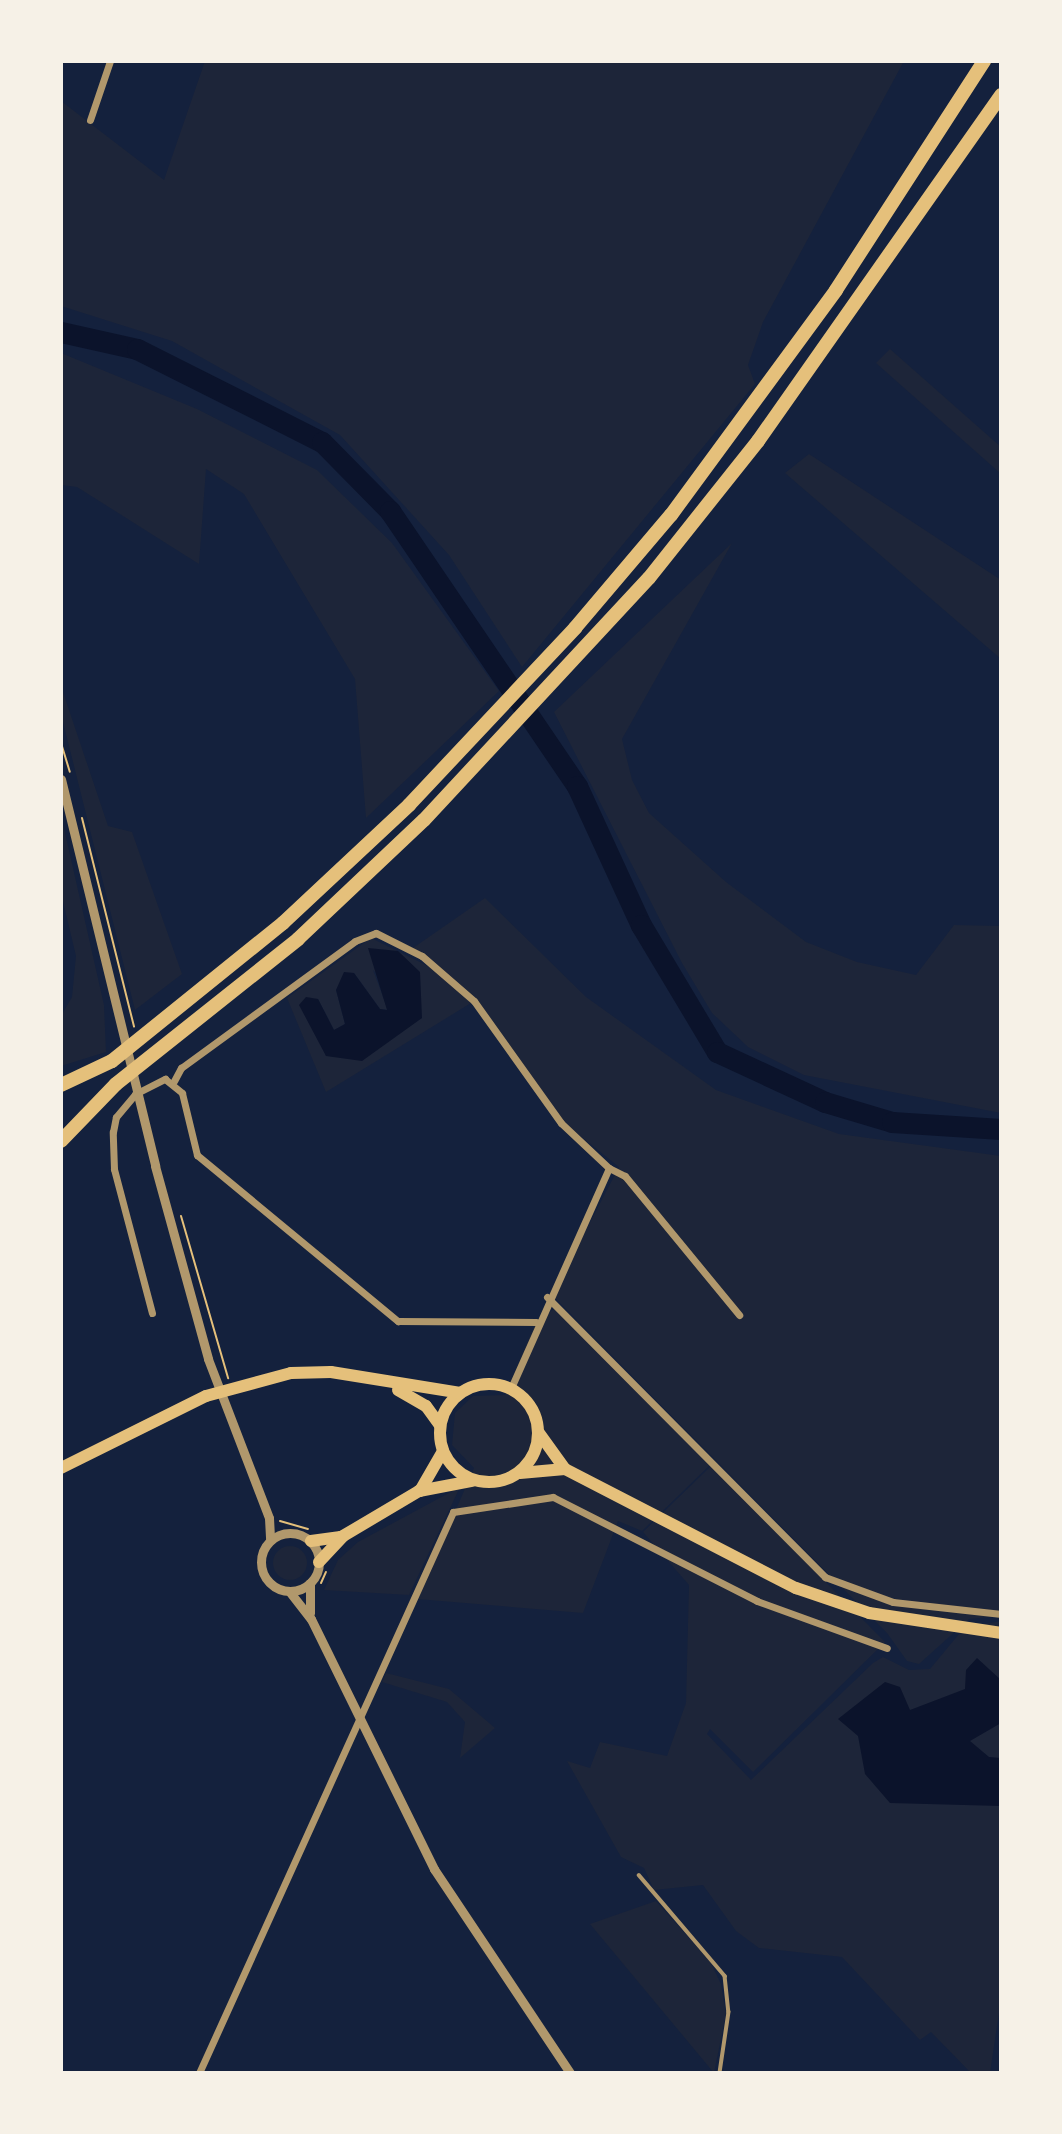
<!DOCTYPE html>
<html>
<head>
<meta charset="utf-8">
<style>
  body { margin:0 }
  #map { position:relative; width:1062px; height:2134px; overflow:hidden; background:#14213d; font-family:"Varela Round",sans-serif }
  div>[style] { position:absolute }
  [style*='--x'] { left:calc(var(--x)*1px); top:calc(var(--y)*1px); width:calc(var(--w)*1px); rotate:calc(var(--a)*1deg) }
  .green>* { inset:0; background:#1d2539 }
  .round { border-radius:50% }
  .water>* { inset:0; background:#0b132b }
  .river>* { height:21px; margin:-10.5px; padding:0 10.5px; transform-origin:10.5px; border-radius:10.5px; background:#0b132b }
  .path>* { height:2px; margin:-1px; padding:0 1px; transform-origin:1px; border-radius:1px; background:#e5c07b }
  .service>* { height:3.5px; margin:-1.75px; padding:0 1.75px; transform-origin:1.75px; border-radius:1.75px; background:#b1986c }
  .minor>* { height:7px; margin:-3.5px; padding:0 3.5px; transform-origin:3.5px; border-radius:3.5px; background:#b1986c }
  .tertiary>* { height:9px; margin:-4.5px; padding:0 4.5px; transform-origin:4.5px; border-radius:4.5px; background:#b1986c }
  .tertiary>.ring { margin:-4.5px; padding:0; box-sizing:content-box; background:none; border:9px solid #b1986c; border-radius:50% }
  .primary>* { height:12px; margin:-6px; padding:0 6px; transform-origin:6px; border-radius:6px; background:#e5c07b }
  .primary>.ring { margin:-6px; padding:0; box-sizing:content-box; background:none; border:12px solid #e5c07b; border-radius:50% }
  .motorway>* { height:14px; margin:-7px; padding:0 7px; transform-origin:7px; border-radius:7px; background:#e5c07b }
  span { translate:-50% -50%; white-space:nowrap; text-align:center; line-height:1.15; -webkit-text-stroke:5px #f6f1e7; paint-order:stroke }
  .frame { position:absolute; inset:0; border:63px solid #f6f1e7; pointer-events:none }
</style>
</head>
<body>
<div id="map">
  <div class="green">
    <i style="clip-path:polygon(205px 61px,904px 61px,763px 322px,748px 365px,755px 384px,522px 667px,449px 555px,340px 435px,172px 341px,61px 306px,61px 101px,164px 180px)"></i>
    <i style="clip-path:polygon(890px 349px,1001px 447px,1001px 474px,876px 363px)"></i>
    <i style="clip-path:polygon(61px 353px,197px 409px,317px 470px,392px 543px,499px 691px,366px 818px,355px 679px,244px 494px,206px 469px,199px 564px,77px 487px,61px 485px)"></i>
    <i style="clip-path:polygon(809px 454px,1001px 580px,1001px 659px,785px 473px)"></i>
    <i style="clip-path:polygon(732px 543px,622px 739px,632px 780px,649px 813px,726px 882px,806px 942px,857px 962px,916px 975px,954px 925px,1001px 926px,1001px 1113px,804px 1075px,748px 1047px,712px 1013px,682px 963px,554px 712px)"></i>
    <i style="clip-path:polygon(61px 686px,108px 826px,132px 832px,182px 974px,135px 1010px,61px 714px)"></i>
    <i style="clip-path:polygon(61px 815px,104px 1005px,106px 1052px,61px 1066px,61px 1016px,72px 997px,76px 956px,61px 893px)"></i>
    <i style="clip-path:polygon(485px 898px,586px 997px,716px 1090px,839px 1134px,1001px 1156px,1001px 1616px,969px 1619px,919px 1664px,907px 1661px,887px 1633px,552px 1295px,619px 1167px,563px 1122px,475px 1000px,413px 948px)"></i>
    <i style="clip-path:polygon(evenodd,371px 938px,438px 971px,471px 1003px,326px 1092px,287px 998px,371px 938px,373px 970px,422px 1018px,326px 1056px,318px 999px,334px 1030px,345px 1024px,336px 990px,354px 973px,380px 1009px,388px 1010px,373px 970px)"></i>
    <i style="clip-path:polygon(554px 1309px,710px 1465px,642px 1531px,618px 1521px,583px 1613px,417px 1599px,474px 1468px,452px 1445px,455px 1413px,473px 1396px,505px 1395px,536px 1322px)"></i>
    <i style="clip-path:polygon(711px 1466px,885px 1642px,753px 1772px,710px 1729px,707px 1734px,751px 1780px,873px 1663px,883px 1657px,909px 1670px,930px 1669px,964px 1628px,1001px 1621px,1001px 1999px,990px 2073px,971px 2073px,931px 2032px,920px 2040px,842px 1957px,759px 1948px,736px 1931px,703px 1885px,654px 1890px,644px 1868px,621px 1857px,567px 1761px,590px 1768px,600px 1742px,667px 1756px,686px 1703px,689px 1585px,643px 1532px)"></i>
    <i style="clip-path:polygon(460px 1487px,409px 1595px,324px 1590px,338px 1560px,358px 1542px)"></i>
    <i class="round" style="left:273px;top:1546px;width:34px;height:34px"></i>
    <i style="clip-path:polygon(386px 1673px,449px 1689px,495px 1728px,460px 1758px,465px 1722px,447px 1702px,382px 1682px)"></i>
    <i style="clip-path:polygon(656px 1901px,710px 1961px,721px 1984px,726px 2014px,714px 2073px,590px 1924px)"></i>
  </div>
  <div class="water">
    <i style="clip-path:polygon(368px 948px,398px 951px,420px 972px,422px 1018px,362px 1061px,326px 1056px,299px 1005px,306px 997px,318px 999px,334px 1030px,345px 1024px,336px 990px,344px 972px,354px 973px,380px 1009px,387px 1010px)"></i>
    <i style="clip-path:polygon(977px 1658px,1001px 1680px,1001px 1723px,970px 1741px,989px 1757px,1001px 1758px,1001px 1806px,890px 1803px,865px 1774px,858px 1736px,838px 1719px,885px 1682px,900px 1687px,910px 1710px,965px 1689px,966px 1670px)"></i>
  </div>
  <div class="river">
    <i style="--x:61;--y:332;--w:78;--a:12.6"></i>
    <i style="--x:137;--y:349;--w:207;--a:26.7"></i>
    <i style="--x:322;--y:442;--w:97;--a:45.4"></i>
    <i style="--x:390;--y:511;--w:333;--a:55.8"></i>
    <i style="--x:577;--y:786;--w:153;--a:65.3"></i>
    <i style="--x:641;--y:925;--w:148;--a:59.1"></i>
    <i style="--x:717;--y:1052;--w:119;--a:24.8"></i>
    <i style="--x:825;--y:1102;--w:70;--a:16.6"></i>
    <i style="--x:892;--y:1122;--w:109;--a:3.7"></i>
  </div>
  <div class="path">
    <i style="--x:61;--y:743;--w:30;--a:73"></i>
    <i style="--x:82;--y:818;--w:215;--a:76"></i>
    <i style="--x:181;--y:1216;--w:169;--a:73.8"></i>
    <i style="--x:280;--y:1521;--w:29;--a:16"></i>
    <i style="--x:321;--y:1583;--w:12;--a:-66"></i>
  </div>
  <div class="service">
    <i style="--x:639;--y:1875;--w:133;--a:49.6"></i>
    <i style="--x:725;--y:1976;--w:36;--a:84"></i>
    <i style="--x:729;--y:2012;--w:62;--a:98.4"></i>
  </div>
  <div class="minor">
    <i style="--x:90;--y:120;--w:62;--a:-71.3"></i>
    <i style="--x:174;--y:1081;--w:15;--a:-62"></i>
    <i style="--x:181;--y:1068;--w:215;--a:-36.1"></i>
    <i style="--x:355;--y:941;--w:22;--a:-21"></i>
    <i style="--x:376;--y:933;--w:51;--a:26.6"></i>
    <i style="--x:422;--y:956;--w:69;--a:40.9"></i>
    <i style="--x:474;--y:1001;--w:150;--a:54.5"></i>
    <i style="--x:561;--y:1123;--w:66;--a:43.2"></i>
    <i style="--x:547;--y:1297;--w:395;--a:45.2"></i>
    <i style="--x:825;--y:1577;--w:72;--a:20.2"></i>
    <i style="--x:893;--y:1602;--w:109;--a:6.3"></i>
    <i style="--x:152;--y:1313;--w:149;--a:-104.8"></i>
    <i style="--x:114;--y:1169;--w:37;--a:-92"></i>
    <i style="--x:113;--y:1132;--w:15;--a:-79"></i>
    <i style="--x:116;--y:1117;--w:30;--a:-50"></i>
    <i style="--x:135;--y:1094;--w:34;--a:-27"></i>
    <i style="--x:165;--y:1079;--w:22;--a:39"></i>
    <i style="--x:182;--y:1093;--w:64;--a:76.4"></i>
    <i style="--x:197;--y:1155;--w:261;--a:39.6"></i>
    <i style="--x:398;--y:1321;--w:138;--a:0.4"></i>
    <i style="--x:511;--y:1388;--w:241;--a:-66"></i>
    <i style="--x:609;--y:1168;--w:18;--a:27"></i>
    <i style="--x:625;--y:1176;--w:180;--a:50.6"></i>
    <i style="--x:199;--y:2073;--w:616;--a:-65.64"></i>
    <i style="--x:453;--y:1512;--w:101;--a:-8.5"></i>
    <i style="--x:553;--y:1497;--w:229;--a:27"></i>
    <i style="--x:757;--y:1601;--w:138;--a:19.9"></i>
  </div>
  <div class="tertiary">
    <i style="--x:61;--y:779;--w:398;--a:76.3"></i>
    <i style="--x:155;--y:1166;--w:200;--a:74.6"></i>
    <i style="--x:208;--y:1359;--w:170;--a:69"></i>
    <i style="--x:269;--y:1518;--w:22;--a:87"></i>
    <i class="ring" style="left:261px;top:1533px;width:49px;height:49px"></i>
    <i style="--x:310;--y:1583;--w:30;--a:90"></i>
    <i style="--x:289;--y:1591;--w:36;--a:52"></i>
    <i style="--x:311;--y:1619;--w:279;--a:63.8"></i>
    <i style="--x:434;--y:1869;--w:245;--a:56.3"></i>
  </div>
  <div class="primary">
    <i class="ring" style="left:440px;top:1384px;width:86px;height:86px"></i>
    <i style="--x:398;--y:1390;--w:32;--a:30"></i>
    <i style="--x:426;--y:1406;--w:24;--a:54"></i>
    <i style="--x:539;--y:1433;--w:44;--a:54.2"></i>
    <i style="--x:565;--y:1469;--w:260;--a:27.3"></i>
    <i style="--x:796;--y:1588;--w:77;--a:18.9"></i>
    <i style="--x:869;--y:1613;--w:134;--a:8.6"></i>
    <i style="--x:61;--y:1468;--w:162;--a:-26.4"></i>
    <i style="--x:206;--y:1396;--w:88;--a:-15.1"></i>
    <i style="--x:291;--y:1373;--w:40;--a:-1.4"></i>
    <i style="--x:331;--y:1372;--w:131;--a:9.2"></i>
    <i style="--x:520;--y:1473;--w:45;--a:-5.1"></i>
    <i style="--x:420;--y:1491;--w:46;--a:-60.1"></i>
    <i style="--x:311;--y:1541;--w:28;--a:-8"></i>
    <i style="--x:319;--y:1562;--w:35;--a:-47"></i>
    <i style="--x:343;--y:1536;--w:88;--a:-30.6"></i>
    <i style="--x:419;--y:1491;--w:54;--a:-10.7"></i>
  </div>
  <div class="motorway">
    <i style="--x:61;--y:1085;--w:56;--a:-25.2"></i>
    <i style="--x:112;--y:1061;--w:220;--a:-38.9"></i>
    <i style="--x:283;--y:923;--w:173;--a:-43.1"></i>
    <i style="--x:409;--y:805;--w:243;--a:-46.8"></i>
    <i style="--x:575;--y:628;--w:148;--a:-49.7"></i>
    <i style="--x:671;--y:515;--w:279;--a:-53.7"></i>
    <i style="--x:836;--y:290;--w:273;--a:-57.1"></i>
    <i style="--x:61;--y:1141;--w:79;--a:-46"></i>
    <i style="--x:116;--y:1084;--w:233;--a:-38.5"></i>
    <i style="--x:298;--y:939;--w:173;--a:-43.4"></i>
    <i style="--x:424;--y:820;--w:330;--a:-47.1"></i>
    <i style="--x:649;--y:578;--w:175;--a:-51.5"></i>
    <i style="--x:758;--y:441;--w:423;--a:-54.9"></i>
  </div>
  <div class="frame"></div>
</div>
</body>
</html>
